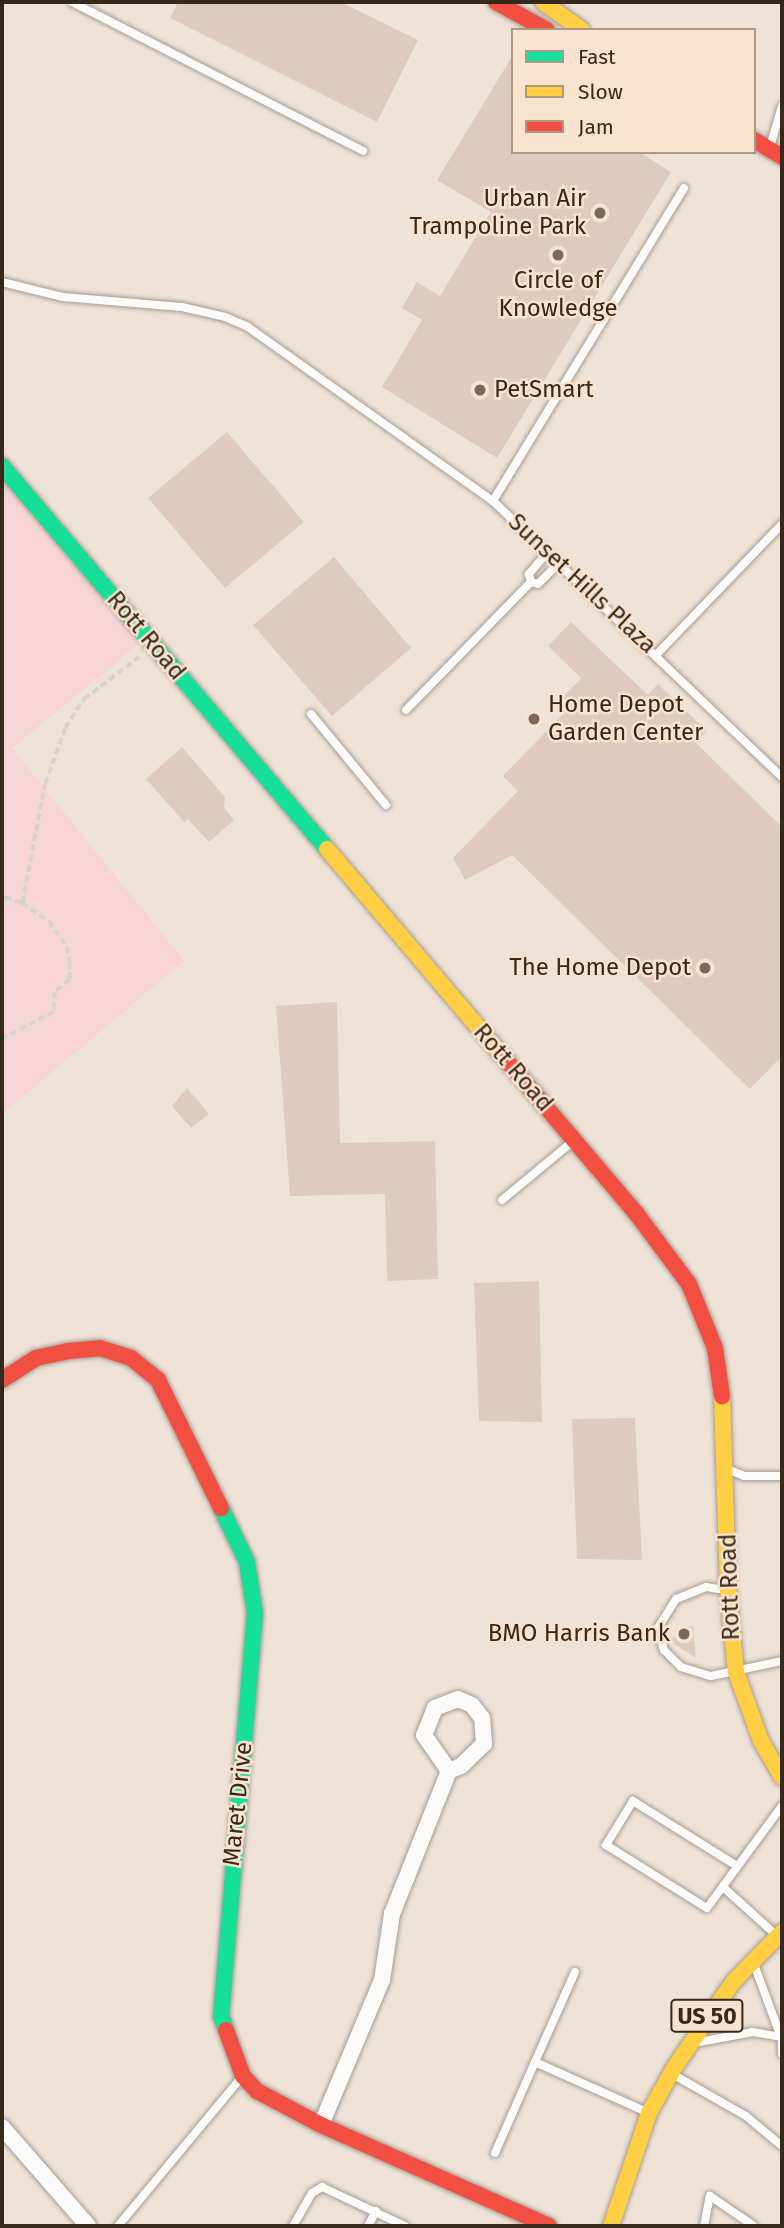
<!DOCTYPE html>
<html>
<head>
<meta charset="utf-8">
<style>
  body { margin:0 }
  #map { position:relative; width:784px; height:2228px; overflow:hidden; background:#efe3d8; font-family:"Fira Sans",sans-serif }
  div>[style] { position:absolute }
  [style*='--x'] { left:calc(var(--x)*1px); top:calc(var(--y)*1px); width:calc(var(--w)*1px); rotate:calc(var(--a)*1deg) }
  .green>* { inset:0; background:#f7d4d6 }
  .building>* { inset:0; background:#dfcabe }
  .path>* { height:3.5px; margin-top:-1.75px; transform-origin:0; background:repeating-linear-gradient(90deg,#d7d4d0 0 7px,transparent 0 10.5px) }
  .roads { filter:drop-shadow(0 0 2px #a79b90) drop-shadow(0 0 2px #a79b90) }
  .lane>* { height:8px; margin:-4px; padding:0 4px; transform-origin:4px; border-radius:4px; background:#fdfbf9 }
  .street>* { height:16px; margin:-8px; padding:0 8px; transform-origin:8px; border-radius:8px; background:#fdfbf9 }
  .fast>* { height:16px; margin:-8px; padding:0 8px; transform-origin:8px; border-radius:8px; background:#16e098 }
  .slow>* { height:16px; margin:-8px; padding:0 8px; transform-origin:8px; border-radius:8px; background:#ffcf43 }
  .jam>* { height:16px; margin:-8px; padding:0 8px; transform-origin:8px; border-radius:8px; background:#f24e42 }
  .dots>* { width:19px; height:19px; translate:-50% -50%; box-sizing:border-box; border:4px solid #f9e3ce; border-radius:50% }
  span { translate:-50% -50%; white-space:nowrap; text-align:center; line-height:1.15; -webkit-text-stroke:5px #f9e3ce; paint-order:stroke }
  .shield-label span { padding:2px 5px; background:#f9e3ce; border:2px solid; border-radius:5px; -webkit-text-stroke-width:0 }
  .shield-label { font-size:23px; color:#36281b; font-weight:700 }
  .poi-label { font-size:24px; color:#36281b }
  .right { translate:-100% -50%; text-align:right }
  .left { translate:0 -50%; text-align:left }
  .street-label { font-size:24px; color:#36281b }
  .frame { position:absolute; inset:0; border:4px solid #36281b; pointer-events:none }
  .legend { position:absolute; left:511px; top:28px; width:245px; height:126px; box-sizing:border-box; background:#f9e3ce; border:2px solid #ab9886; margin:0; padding:9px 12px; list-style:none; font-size:21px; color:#36281b }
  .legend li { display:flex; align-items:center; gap:14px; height:35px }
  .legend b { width:35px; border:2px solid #ab9886 }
</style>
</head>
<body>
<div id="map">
  <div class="green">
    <i style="clip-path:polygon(2px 481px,140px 643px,12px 748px,184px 961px,2px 1114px)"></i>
  </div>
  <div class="building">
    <i style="clip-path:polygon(178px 2px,341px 2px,418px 40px,377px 122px,170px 18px)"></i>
    <i style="clip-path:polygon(513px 55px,513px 152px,639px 152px,671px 172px,497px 458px,382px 387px,422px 320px,402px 308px,417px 282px,440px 296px,491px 212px,437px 180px)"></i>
    <i style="clip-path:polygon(227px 432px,304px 522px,225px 588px,148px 498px)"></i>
    <i style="clip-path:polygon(334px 557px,411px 648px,332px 716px,253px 625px)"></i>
    <i style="clip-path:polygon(571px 622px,648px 695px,658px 684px,707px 731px,696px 743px,782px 827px,782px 1056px,750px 1089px,512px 855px,465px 880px,453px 858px,518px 791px,503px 776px,569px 708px,561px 699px,581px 678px,548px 646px)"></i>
    <i style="clip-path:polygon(182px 747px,225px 797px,224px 808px,234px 820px,209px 842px,188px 819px,184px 822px,146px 779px)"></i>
    <i style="clip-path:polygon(337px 1002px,340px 1143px,435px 1141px,438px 1279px,387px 1281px,385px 1194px,290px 1196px,276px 1006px)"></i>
    <i style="clip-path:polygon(187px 1088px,209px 1114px,191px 1128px,172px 1106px)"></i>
    <i style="clip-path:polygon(539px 1281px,542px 1422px,479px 1421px,474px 1283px)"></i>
    <i style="clip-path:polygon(635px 1418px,642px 1560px,577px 1559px,572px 1419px)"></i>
    <i style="clip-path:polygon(693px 1626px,696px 1658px,670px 1641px,681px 1627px)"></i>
  </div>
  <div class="path">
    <i style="--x:2;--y:901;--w:5;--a:-53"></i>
    <i style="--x:5;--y:897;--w:18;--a:19"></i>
    <i style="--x:22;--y:903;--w:32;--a:34"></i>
    <i style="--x:49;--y:921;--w:32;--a:55"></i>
    <i style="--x:67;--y:947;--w:15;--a:79"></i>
    <i style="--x:70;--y:962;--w:18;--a:90"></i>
    <i style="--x:70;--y:980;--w:19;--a:141"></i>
    <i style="--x:55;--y:992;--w:20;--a:93"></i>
    <i style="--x:54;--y:1012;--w:59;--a:152.6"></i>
    <i style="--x:22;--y:903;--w:121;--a:-79.1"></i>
    <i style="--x:45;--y:784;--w:59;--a:-70.3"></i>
    <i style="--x:65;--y:728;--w:35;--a:-57"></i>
    <i style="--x:84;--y:699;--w:69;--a:-37.4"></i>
  </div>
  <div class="roads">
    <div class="lane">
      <i style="--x:72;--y:2;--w:327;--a:27.1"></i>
      <i style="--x:770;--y:147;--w:43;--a:-73.7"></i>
      <i style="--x:684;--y:188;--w:367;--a:121.4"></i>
      <i style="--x:493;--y:501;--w:400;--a:43.7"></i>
      <i style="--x:2;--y:282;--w:63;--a:13.8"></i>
      <i style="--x:63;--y:297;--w:119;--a:4.8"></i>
      <i style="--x:182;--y:307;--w:44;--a:13.1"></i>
      <i style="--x:225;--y:317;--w:25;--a:23"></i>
      <i style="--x:248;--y:327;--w:301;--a:35.4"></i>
      <i style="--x:547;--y:553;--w:28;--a:131"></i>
      <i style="--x:529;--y:574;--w:8;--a:76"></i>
      <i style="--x:531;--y:582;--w:7;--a:16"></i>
      <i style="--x:538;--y:584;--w:28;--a:-45"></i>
      <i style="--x:657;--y:654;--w:180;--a:-46.1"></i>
      <i style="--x:406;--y:710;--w:179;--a:-45.7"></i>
      <i style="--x:311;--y:714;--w:118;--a:50.5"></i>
      <i style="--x:502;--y:1200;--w:91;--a:-39.6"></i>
      <i style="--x:727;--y:1469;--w:18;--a:22"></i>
      <i style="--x:744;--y:1476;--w:38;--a:0"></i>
      <i style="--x:725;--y:1590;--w:19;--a:-171"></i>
      <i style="--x:706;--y:1587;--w:32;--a:158"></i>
      <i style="--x:676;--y:1599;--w:34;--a:122"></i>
      <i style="--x:658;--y:1628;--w:23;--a:75"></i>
      <i style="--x:664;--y:1650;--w:24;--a:45"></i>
      <i style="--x:681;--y:1667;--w:31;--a:17"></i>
      <i style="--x:711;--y:1676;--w:73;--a:-11.9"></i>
      <i style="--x:737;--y:1866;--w:123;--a:-148"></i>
      <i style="--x:633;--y:1801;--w:52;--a:121.5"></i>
      <i style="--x:606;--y:1845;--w:119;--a:32"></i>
      <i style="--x:707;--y:1908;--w:127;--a:-53.7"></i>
      <i style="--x:723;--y:1887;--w:70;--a:42.1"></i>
      <i style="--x:575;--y:1972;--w:98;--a:114"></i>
      <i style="--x:535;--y:2062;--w:123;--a:24.1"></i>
      <i style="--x:782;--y:2036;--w:18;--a:90"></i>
      <i style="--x:699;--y:2042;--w:55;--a:-10.5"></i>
      <i style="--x:753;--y:2032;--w:28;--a:10"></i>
      <i style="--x:781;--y:2037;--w:75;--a:-110.4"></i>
      <i style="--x:674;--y:2075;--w:83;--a:29.7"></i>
      <i style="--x:746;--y:2116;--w:47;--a:39.8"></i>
      <i style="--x:495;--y:2153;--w:99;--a:-66.3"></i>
      <i style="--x:118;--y:2226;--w:192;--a:-50.3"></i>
      <i style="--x:293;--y:2226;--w:38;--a:-60"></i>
      <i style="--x:312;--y:2193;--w:12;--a:-31"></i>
      <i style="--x:322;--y:2187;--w:92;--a:25.2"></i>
      <i style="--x:368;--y:2226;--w:17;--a:-62"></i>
      <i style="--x:704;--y:2226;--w:31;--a:-79"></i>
      <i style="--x:710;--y:2196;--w:53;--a:34.3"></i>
    </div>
    <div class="street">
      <i style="--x:321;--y:2125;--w:157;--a:-67.2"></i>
      <i style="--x:382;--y:1980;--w:67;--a:-81.4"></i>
      <i style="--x:392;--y:1914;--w:154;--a:-68.3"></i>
      <i style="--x:449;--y:1771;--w:13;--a:-23"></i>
      <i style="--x:461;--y:1766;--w:32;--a:-44"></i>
      <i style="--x:484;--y:1744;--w:26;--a:-94"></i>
      <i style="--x:482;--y:1718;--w:16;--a:-128"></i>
      <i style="--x:472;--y:1705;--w:15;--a:-157"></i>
      <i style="--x:458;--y:1699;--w:25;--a:159"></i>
      <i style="--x:435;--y:1708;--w:29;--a:112"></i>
      <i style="--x:424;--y:1735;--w:44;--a:55.2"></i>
      <i style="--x:2;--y:2127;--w:131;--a:49"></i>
    </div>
    <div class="fast">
      <i style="--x:2;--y:466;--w:502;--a:49.68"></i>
      <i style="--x:221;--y:1508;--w:60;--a:64.3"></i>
      <i style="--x:247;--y:1562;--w:52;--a:81.1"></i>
      <i style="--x:255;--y:1613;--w:404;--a:94.8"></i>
      <i style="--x:221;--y:2016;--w:15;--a:70"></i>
    </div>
    <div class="slow">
      <i style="--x:543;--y:2;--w:48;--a:35.7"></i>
      <i style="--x:327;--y:849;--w:269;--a:49.7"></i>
      <i style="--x:722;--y:1396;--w:194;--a:88.2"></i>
      <i style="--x:728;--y:1590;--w:82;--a:84.4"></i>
      <i style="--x:736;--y:1672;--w:73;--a:70.1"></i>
      <i style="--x:761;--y:1741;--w:42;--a:59.7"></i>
      <i style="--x:611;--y:2226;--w:119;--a:-71.4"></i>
      <i style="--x:649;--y:2113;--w:51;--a:-60.9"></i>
      <i style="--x:674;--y:2068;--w:104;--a:-55.5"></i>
      <i style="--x:733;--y:1982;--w:70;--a:-45.6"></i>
    </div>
    <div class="jam">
      <i style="--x:496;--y:2;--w:58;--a:28.8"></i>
      <i style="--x:754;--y:140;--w:33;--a:31"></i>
      <i style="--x:501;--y:1054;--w:209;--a:49.7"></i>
      <i style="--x:636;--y:1213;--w:89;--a:53.3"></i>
      <i style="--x:689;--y:1284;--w:69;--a:67.9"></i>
      <i style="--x:715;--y:1348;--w:49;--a:81.7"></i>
      <i style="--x:2;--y:1380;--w:40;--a:-32.9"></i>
      <i style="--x:36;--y:1358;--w:33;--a:-12"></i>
      <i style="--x:68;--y:1351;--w:32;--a:-5"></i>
      <i style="--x:100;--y:1348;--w:33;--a:18"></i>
      <i style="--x:131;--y:1358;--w:35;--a:39"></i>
      <i style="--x:158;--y:1380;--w:143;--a:63.8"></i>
      <i style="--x:226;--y:2030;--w:49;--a:69.7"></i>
      <i style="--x:243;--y:2076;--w:21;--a:47"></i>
      <i style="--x:257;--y:2091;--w:72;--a:28"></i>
      <i style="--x:321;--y:2125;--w:249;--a:23.9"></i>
    </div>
  </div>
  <div class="dots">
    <i style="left:600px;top:213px;background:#77695d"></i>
    <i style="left:558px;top:255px;background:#77695d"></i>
    <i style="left:480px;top:390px;background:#77695d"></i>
    <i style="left:534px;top:719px;background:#77695d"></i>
    <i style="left:705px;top:968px;background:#77695d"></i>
    <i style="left:684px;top:1634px;background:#77695d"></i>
  </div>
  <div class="shield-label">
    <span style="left:707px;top:2016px">US 50</span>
  </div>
  <div class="poi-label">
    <span class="right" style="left:586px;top:213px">Urban Air<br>Trampoline Park</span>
    <span style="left:558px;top:295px">Circle of<br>Knowledge</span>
    <span class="left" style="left:494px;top:390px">PetSmart</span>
    <span class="left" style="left:548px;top:719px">Home Depot<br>Garden Center</span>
    <span class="right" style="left:691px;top:968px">The Home Depot</span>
    <span class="right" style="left:670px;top:1634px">BMO Harris Bank</span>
  </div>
  <div class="street-label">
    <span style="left:582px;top:584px;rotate:43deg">Sunset Hills Plaza</span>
    <span style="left:146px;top:636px;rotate:50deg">Rott Road</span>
    <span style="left:513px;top:1068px;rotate:49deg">Rott Road</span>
    <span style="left:730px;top:1587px;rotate:-92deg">Rott Road</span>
    <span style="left:238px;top:1804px;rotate:-84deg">Maret Drive</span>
  </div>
  <div class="frame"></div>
  <ul class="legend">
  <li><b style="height:9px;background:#16e098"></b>Fast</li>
  <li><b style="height:9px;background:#ffcf43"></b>Slow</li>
  <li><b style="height:9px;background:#f24e42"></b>Jam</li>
  </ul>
</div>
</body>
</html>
